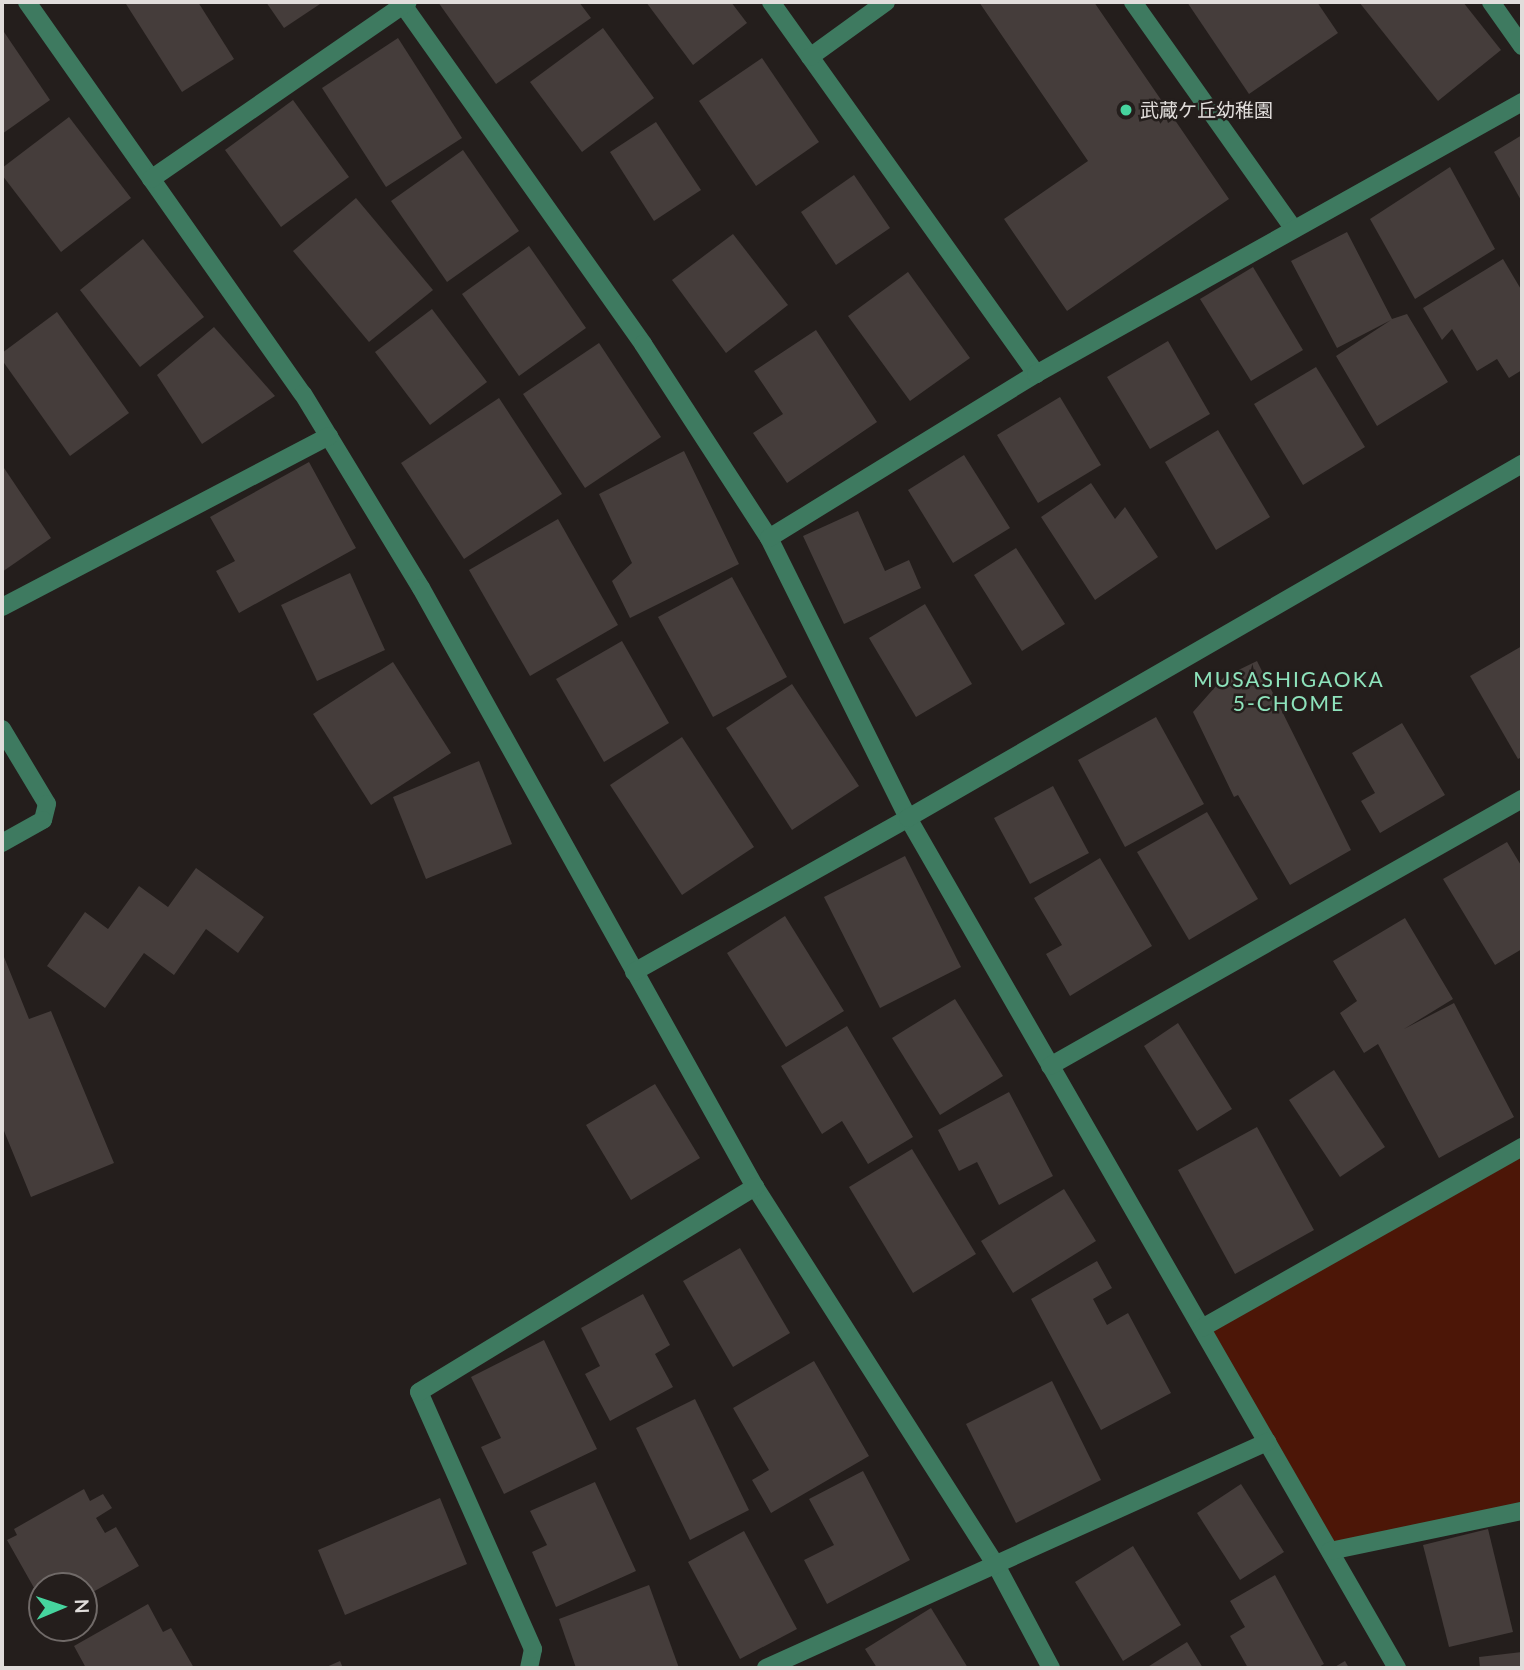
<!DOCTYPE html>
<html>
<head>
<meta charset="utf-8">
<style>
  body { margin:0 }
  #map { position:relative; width:1524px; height:1670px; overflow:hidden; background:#241e1c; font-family:Lato,"Noto Sans JP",sans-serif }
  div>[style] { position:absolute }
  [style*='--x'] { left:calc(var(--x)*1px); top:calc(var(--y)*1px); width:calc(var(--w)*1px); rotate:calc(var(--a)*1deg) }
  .green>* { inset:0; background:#4c1607 }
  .building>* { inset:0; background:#453d3b }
  .minor>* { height:18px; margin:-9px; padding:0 9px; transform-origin:9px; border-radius:9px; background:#3e7a60 }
  .dots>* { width:19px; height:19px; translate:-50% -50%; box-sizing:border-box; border:4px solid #241e1c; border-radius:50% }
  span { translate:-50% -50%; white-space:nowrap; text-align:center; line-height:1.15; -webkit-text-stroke:5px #241e1c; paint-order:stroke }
  .poi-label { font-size:19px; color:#e1dddb }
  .left { translate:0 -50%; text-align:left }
  .neighbourhood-label { font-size:21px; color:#8ee3bc; letter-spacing:2px }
  .frame { position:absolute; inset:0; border:4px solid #e1dddb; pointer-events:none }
  .north { position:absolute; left:28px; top:1572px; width:70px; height:70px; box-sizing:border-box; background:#241e1c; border:2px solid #706a68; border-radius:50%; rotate:88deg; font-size:19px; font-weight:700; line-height:28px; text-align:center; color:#e1dddb }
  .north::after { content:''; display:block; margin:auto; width:24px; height:32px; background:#46d49e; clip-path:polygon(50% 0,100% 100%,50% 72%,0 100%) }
</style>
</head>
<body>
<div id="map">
  <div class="green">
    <i style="clip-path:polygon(1522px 1147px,1522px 1511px,1330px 1551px,1202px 1328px)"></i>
  </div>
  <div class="building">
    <i style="clip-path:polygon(130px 2px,198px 2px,234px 59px,182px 92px,126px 4px)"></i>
    <i style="clip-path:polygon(266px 2px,323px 2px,284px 28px)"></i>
    <i style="clip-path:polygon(438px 2px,579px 2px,591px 18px,496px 84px)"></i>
    <i style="clip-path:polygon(646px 2px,731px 2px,747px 23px,693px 65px)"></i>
    <i style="clip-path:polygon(979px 2px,1094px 2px,1229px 199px,1067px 311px,1004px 219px,1088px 161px)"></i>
    <i style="clip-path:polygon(1187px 2px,1317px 2px,1338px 33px,1249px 94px)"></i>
    <i style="clip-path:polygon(1359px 2px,1463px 2px,1501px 50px,1438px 101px)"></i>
    <i style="clip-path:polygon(603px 28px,654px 98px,582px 152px,530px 82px)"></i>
    <i style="clip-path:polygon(2px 29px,50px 100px,2px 134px)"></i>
    <i style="clip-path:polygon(398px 38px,462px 138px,386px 187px,322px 88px)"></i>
    <i style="clip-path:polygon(762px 58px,819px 142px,756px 186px,699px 101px)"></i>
    <i style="clip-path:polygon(293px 100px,349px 177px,281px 227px,225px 150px)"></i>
    <i style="clip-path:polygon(69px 117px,131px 198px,61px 252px,2px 175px,2px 168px)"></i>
    <i style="clip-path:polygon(656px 122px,701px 190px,654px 221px,610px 152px)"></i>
    <i style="clip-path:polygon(1522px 135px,1522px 202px,1494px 152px)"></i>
    <i style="clip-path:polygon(463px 150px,519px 231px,447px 282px,391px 201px)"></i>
    <i style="clip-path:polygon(1450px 167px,1495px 249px,1415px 299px,1370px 219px)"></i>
    <i style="clip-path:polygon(854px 175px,890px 228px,836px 265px,801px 212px)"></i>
    <i style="clip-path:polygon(356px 198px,433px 290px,369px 342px,293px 251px)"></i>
    <i style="clip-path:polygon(1347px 232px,1392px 319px,1407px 314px,1448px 382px,1377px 426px,1336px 356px,1391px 320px,1337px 348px,1291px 261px)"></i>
    <i style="clip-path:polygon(733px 234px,788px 305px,726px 353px,672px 280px)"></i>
    <i style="clip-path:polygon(143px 239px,204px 317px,140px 367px,80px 290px)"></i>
    <i style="clip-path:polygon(529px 246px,586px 328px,519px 376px,462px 294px)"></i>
    <i style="clip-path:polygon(1503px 259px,1522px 291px,1522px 370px,1509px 378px,1497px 359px,1477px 371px,1452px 329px,1442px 340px,1423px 308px)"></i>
    <i style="clip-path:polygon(1253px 267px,1303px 350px,1251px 381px,1200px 299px)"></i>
    <i style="clip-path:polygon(908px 272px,970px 358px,910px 401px,848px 316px)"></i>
    <i style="clip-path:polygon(432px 309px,487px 382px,430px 425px,375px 352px)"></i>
    <i style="clip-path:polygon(57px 312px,129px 413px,70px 456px,2px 360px,2px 353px)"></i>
    <i style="clip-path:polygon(214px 327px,275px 396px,202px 444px,157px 375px)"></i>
    <i style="clip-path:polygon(816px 330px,877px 422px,787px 483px,753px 433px,783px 414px,754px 371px)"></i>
    <i style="clip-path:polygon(1168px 341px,1210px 414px,1150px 449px,1107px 377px)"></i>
    <i style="clip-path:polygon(599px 343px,661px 437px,585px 488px,523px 394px)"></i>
    <i style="clip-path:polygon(1316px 367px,1365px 447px,1303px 485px,1254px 404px)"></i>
    <i style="clip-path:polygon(1060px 397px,1101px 465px,1038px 503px,997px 435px)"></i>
    <i style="clip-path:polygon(499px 398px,562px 494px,464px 559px,401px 463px)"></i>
    <i style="clip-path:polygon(1218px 430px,1270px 517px,1216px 550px,1165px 462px)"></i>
    <i style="clip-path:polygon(684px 451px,739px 564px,630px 618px,612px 581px,632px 563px,599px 494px)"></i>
    <i style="clip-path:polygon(964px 455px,1010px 528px,953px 563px,908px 490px)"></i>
    <i style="clip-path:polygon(309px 462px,356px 548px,239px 613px,216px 571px,235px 561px,210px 517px)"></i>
    <i style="clip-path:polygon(2px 465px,51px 538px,2px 572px)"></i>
    <i style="clip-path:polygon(1091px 483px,1115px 519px,1125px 507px,1158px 557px,1095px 600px,1041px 517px)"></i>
    <i style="clip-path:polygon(858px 511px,885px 571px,909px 560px,921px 588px,844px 624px,803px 536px)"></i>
    <i style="clip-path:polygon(558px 519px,618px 625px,530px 676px,469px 570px)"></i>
    <i style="clip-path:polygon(1016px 548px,1065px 624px,1022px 651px,974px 575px)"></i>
    <i style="clip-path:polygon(350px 573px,385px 650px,317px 681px,281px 605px)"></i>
    <i style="clip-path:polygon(732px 577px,787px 677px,713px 717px,658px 617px)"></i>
    <i style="clip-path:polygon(925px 604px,972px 684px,916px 717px,869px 638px)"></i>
    <i style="clip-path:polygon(622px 641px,669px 723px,604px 762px,556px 679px)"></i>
    <i style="clip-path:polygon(1522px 646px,1522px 757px,1518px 759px,1470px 676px)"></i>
    <i style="clip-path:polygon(1257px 661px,1351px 850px,1290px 885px,1238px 795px,1234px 797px,1193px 712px,1224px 677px)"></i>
    <i style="clip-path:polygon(393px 662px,451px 753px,371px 805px,313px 714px)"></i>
    <i style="clip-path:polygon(792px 684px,859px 786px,792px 830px,726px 728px)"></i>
    <i style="clip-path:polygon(1156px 717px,1204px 804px,1125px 847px,1078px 760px)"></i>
    <i style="clip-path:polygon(1402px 723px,1445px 795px,1380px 833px,1361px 801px,1375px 793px,1352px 753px)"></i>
    <i style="clip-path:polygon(682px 737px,754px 847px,682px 895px,610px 785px)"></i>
    <i style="clip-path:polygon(479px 761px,512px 844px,426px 879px,393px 797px)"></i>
    <i style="clip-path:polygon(1053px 786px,1089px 853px,1030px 884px,994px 818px)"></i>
    <i style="clip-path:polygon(1207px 812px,1258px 899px,1189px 940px,1137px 852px)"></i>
    <i style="clip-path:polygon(1507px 842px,1522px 867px,1522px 949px,1495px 965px,1443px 879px)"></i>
    <i style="clip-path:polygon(905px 856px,961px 967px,880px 1008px,824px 897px)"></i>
    <i style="clip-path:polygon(1100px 858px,1152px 946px,1070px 996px,1046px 954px,1062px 945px,1034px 898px)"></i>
    <i style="clip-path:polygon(196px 868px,264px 917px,238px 953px,206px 929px,174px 975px,144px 953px,105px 1008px,47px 966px,85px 912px,108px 929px,139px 886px,168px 907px)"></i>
    <i style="clip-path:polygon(785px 916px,844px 1011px,786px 1047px,727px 953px)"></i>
    <i style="clip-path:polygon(1405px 918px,1453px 999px,1404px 1029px,1454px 1003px,1514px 1117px,1439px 1158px,1378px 1044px,1364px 1053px,1340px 1013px,1357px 1001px,1333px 961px)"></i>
    <i style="clip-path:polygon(2px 952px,29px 1019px,51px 1011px,114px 1163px,31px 1197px,2px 1126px)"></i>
    <i style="clip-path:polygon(955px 999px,1003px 1076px,940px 1115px,892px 1038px)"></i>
    <i style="clip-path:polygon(1178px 1023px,1232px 1109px,1197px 1131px,1144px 1046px)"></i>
    <i style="clip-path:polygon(847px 1026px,913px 1137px,868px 1164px,842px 1121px,822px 1134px,781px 1066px)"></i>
    <i style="clip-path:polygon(1334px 1070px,1385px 1147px,1340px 1177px,1289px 1100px)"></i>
    <i style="clip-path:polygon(655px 1084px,700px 1158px,631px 1200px,586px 1125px)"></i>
    <i style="clip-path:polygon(1009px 1092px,1053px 1176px,999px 1205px,977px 1162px,959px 1171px,938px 1130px)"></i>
    <i style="clip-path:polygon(1257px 1127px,1314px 1230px,1235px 1274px,1178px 1170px)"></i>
    <i style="clip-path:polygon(912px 1149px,976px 1254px,913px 1293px,849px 1187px)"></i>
    <i style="clip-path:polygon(1064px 1189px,1096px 1241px,1013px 1293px,981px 1241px)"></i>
    <i style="clip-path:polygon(740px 1248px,790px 1333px,733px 1367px,683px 1281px)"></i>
    <i style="clip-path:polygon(1097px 1261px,1112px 1288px,1093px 1299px,1107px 1325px,1128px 1313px,1171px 1393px,1101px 1430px,1031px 1299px)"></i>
    <i style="clip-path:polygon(643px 1294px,670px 1345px,655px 1354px,673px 1387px,610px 1421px,585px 1374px,600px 1366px,581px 1328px)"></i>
    <i style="clip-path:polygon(544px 1340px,597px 1449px,504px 1494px,481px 1447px,501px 1438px,471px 1377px)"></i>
    <i style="clip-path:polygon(814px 1361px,869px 1456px,771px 1513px,752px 1480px,769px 1470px,733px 1408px)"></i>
    <i style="clip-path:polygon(1052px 1381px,1101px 1480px,1016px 1523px,966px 1424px)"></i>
    <i style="clip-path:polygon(695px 1399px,749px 1510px,690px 1540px,636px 1428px)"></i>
    <i style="clip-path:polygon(863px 1471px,910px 1560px,827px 1604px,804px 1560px,834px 1545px,809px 1499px)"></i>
    <i style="clip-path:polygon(595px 1482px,636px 1571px,556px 1607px,532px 1552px,547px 1545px,530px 1511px)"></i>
    <i style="clip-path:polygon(1241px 1484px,1284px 1552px,1240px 1580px,1197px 1513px)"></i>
    <i style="clip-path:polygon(84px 1489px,90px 1501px,103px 1494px,112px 1508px,96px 1518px,105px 1533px,116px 1527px,139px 1566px,84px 1597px,84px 1586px,42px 1586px,42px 1602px,7px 1540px,17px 1535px,14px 1529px)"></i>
    <i style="clip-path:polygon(440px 1498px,467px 1564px,345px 1615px,318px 1550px)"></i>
    <i style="clip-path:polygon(1488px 1529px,1513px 1632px,1449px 1647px,1423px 1545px)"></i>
    <i style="clip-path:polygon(744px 1531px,797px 1629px,740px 1659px,688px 1562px)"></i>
    <i style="clip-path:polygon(1133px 1546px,1181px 1625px,1123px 1661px,1075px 1582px)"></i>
    <i style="clip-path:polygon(1275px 1575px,1324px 1664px,1317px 1668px,1248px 1668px,1230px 1636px,1245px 1627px,1230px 1601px)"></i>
    <i style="clip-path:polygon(649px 1585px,679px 1668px,576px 1668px,559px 1619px)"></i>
    <i style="clip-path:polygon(148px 1604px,163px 1632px,171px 1628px,194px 1668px,86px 1668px,74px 1646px)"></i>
    <i style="clip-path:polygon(931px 1608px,968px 1668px,877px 1668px,865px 1649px)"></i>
    <i style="clip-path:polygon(1187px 1642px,1203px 1668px,1146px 1668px)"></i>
    <i style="clip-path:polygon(1522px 1652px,1522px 1668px,1480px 1668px,1479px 1657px)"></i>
    <i style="clip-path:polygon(340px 1661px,343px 1668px,324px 1668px)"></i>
    <i style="clip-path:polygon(1345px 1661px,1349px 1668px,1333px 1668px)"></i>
  </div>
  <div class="minor">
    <i style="--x:27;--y:2;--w:479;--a:54.9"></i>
    <i style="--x:303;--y:394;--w:227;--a:58.7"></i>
    <i style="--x:421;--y:588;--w:686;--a:60.86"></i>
    <i style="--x:755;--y:1187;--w:448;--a:57.5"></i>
    <i style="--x:996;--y:1565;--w:117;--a:61.9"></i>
    <i style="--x:401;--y:2;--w:419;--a:54.7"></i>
    <i style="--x:643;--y:344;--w:231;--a:57"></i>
    <i style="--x:769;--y:538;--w:313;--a:63.6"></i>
    <i style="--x:908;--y:818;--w:981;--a:60.09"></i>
    <i style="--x:771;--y:2;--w:457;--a:54.5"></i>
    <i style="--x:1133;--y:2;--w:278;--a:54.7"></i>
    <i style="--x:1491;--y:2;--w:54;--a:54.8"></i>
    <i style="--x:810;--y:57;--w:94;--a:-35.9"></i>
    <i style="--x:151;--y:179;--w:312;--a:-34.6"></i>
    <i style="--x:769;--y:538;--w:313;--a:-31.6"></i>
    <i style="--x:1036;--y:374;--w:557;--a:-29.23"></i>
    <i style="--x:2;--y:607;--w:369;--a:-27.6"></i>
    <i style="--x:2;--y:729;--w:87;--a:59"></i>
    <i style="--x:47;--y:804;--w:16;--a:104"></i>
    <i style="--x:43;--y:820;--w:47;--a:150.7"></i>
    <i style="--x:634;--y:972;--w:314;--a:-29.3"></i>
    <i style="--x:908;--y:818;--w:709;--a:-29.97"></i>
    <i style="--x:1050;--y:1066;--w:542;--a:-29.5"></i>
    <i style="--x:1202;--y:1328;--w:368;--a:-29.5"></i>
    <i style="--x:1330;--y:1551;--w:196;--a:-11.8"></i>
    <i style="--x:529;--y:1668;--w:19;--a:-78"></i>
    <i style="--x:533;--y:1649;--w:281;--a:-113.9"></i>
    <i style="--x:419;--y:1392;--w:394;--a:-31.4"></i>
    <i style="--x:766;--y:1668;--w:550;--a:-24.28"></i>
  </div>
  <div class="dots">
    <i style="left:1126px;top:110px;background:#46d49e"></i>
  </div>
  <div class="poi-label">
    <span class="left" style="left:1140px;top:110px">武蔵ケ丘幼稚園</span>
  </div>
  <div class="neighbourhood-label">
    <span style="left:1289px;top:691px">MUSASHIGAOKA<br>5-CHOME</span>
  </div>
  <div class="frame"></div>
  <div class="north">N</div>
</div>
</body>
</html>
